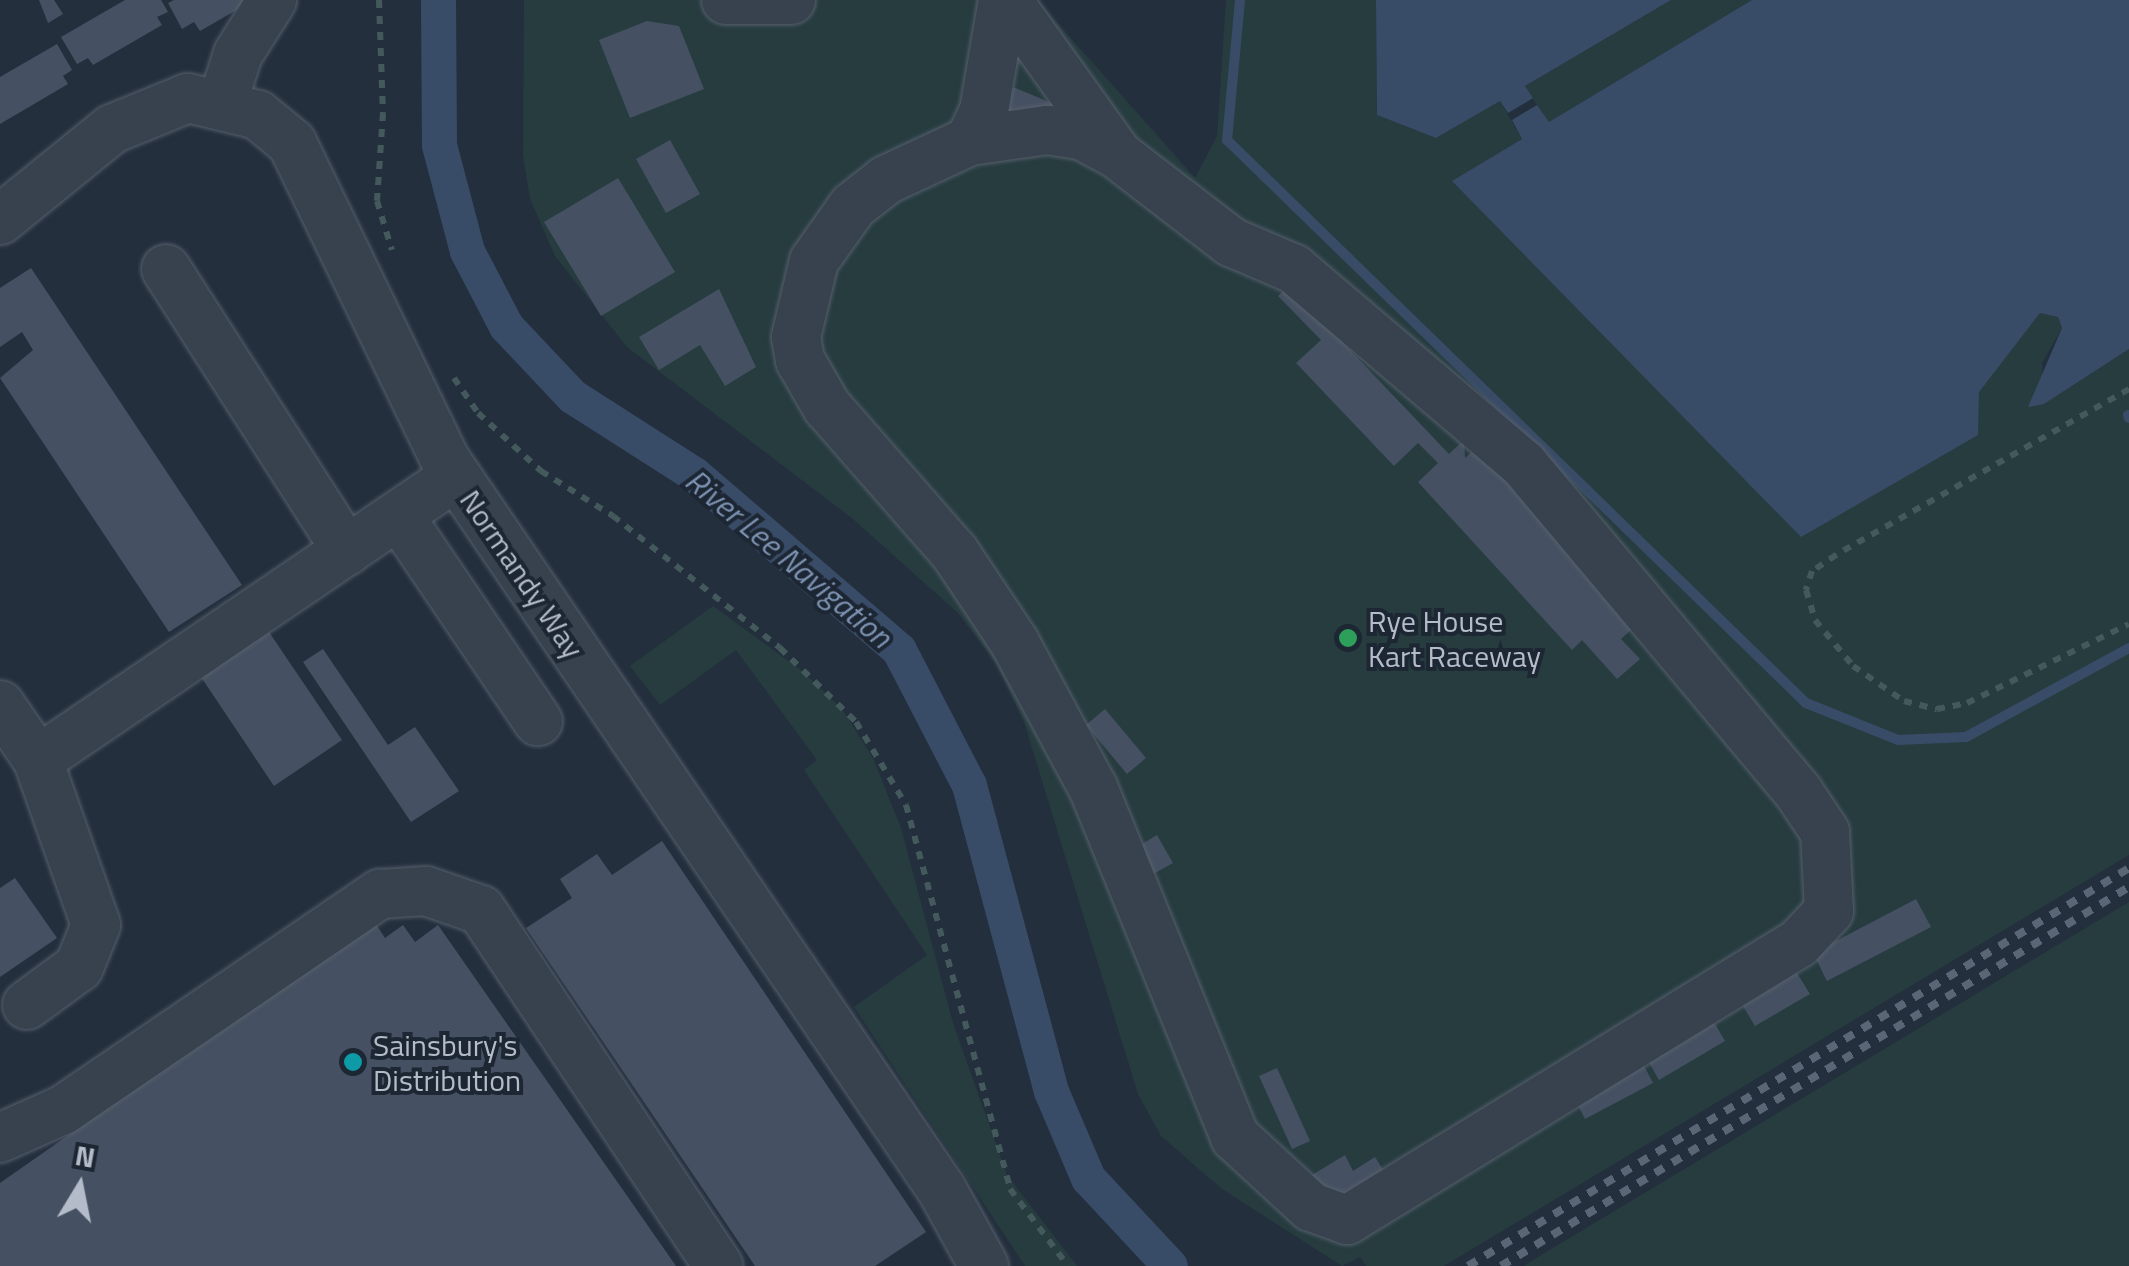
<!DOCTYPE html>
<html>
<head>
<meta charset="utf-8">
<style>
  body { margin:0 }
  #map { position:relative; width:2129px; height:1266px; overflow:hidden; background:#242f3e; font-family:"Titillium Web",sans-serif }
  div>[style] { position:absolute }
  [style*='--x'] { left:calc(var(--x)*1px); top:calc(var(--y)*1px); width:calc(var(--w)*1px); rotate:calc(var(--a)*1deg) }
  .green>* { inset:0; background:#263c3f }
  .water>* { inset:0; background:#394c67 }
  .stream>* { height:10px; margin:-5px; padding:0 5px; transform-origin:5px; border-radius:5px; background:#394c67 }
  .canal>* { height:35px; margin:-17.5px; padding:0 17.5px; transform-origin:17.5px; border-radius:17.5px; background:#394c67 }
  .building>* { inset:0; background:#455162 }
  .path>* { height:6px; margin-top:-3px; transform-origin:0; background:repeating-linear-gradient(90deg,#44595c 0 8px,transparent 0 16px) }
  .roads { filter:drop-shadow(0 0 2px #565f6c) drop-shadow(0 0 2px #565f6c) }
  .minor>* { height:48px; margin:-24px; padding:0 24px; transform-origin:24px; border-radius:24px; background:#38414e }
  .rail>* { height:8px; margin-top:-4px; transform-origin:0; background:repeating-linear-gradient(90deg,#5a6575 0 10px,transparent 0 20px) }
  .dots>* { width:28px; height:28px; translate:-50% -50%; box-sizing:border-box; border:5px solid #1d2633; border-radius:50% }
  span { translate:-50% -50%; white-space:nowrap; text-align:center; line-height:1.15; -webkit-text-stroke:8px #1d2633; paint-order:stroke }
  .street-label { font-size:30px; color:#b4bcc9 }
  .poi-label { font-size:30px; color:#b4bcc9 }
  .left { translate:0 -50%; text-align:left }
  .water-label { font-size:32px; color:#7c92b1; font-style:italic }
  .north { position:absolute; left:30px; top:1136px; width:100px; height:100px; -webkit-text-stroke:8px #1d2633; paint-order:stroke; rotate:10deg; font-size:28px; font-weight:700; line-height:40px; text-align:center; color:#b4bcc9 }
  .north::after { content:''; display:block; margin:auto; width:35px; height:45px; background:#b4bcc9; clip-path:polygon(50% 0,100% 100%,50% 72%,0 100%) }
</style>
</head>
<body>
<div id="map">
  <div class="green">
    <i style="clip-path:polygon(524px 0,1037px 0,1195px 178px,1217px 136px,1226px 0,1376px 0,1377px 115px,1436px 138px,1500px 101px,1522px 139px,1453px 181px,1978px 392px,2040px 313px,2058px 317px,2062px 328px,2042px 363px,2044px 404px,2129px 349px,2129px 855px,1444px 1266px,1366px 1266px,1360px 1257px,1342px 1266px,1222px 1189px,1161px 1136px,1138px 1094px,1024px 722px,996px 663px,958px 613px,853px 519px,627px 347px,555px 256px,530px 199px,523px 156px)"></i>
    <i style="clip-path:polygon(1671px 0,1752px 0,1548px 123px,1525px 86px)"></i>
    <i style="clip-path:polygon(713px 606px,802px 671px,842px 709px,873px 758px,901px 828px,953px 1023px,1007px 1175px,1077px 1266px,1025px 1266px,854px 1007px,927px 955px,804px 770px,817px 760px,736px 650px,660px 705px,630px 666px)"></i>
    <i style="clip-path:polygon(2129px 902px,2129px 1266px,1524px 1266px,1538px 1257px)"></i>
  </div>
  <div class="water">
    <i style="clip-path:polygon(1376px 0,1671px 0,1525px 86px,1533px 98px,1508px 113px,1500px 101px,1436px 138px,1377px 115px)"></i>
    <i style="clip-path:polygon(1752px 0,2129px 0,2129px 349px,2044px 404px,2028px 407px,2062px 328px,2058px 317px,2040px 313px,1979px 392px,1978px 435px,1801px 537px,1452px 181px,1522px 139px,1512px 120px,1537px 105px,1549px 122px)"></i>
  </div>
  <div class="stream">
    <i style="--x:1240;--y:0;--w:141;--a:95.3"></i>
    <i style="--x:1227;--y:140;--w:808;--a:44.2"></i>
    <i style="--x:1806;--y:703;--w:99;--a:21.9"></i>
    <i style="--x:1898;--y:740;--w:68;--a:-2.5"></i>
    <i style="--x:1966;--y:737;--w:186;--a:-28.6"></i>
    <i style="--x:2128;--y:415;--w:3;--a:72"></i>
  </div>
  <div class="canal">
    <i style="--x:438;--y:0;--w:145;--a:89.6"></i>
    <i style="--x:439;--y:145;--w:110;--a:75.2"></i>
    <i style="--x:467;--y:251;--w:85;--a:62.5"></i>
    <i style="--x:506;--y:326;--w:96;--a:46.7"></i>
    <i style="--x:572;--y:396;--w:145;--a:32.6"></i>
    <i style="--x:694;--y:474;--w:270;--a:40.6"></i>
    <i style="--x:899;--y:650;--w:152;--a:62.6"></i>
    <i style="--x:969;--y:785;--w:317;--a:75"></i>
    <i style="--x:1051;--y:1091;--w:95;--a:67"></i>
    <i style="--x:1088;--y:1178;--w:120;--a:47"></i>
  </div>
  <div class="building">
    <i style="clip-path:polygon(39px 0,54px 0,63px 14px,48px 23px)"></i>
    <i style="clip-path:polygon(125px 0,161px 0,168px 12px,157px 17px,162px 25px,93px 65px,88px 58px,77px 64px,61px 37px)"></i>
    <i style="clip-path:polygon(174px 0,254px 0,200px 31px,194px 22px,182px 29px,168px 3px)"></i>
    <i style="clip-path:polygon(647px 21px,679px 26px,704px 89px,630px 118px,599px 40px)"></i>
    <i style="clip-path:polygon(57px 44px,72px 70px,63px 76px,68px 84px,0 124px,0 77px)"></i>
    <i style="clip-path:polygon(1013px 87px,1054px 104px,998px 129px)"></i>
    <i style="clip-path:polygon(670px 140px,700px 194px,666px 213px,636px 159px)"></i>
    <i style="clip-path:polygon(618px 178px,675px 272px,601px 316px,544px 222px)"></i>
    <i style="clip-path:polygon(31px 268px,242px 585px,169px 632px,0 378px,33px 350px,22px 332px,0 347px,0 288px)"></i>
    <i style="clip-path:polygon(1289px 286px,1449px 454px,1464px 440px,1465px 458px,1483px 442px,1644px 618px,1621px 639px,1640px 659px,1617px 679px,1582px 640px,1572px 650px,1418px 482px,1438px 463px,1418px 443px,1394px 466px,1296px 363px,1321px 340px,1278px 296px)"></i>
    <i style="clip-path:polygon(719px 289px,756px 367px,725px 386px,700px 345px,659px 370px,639px 337px)"></i>
    <i style="clip-path:polygon(269px 632px,342px 740px,274px 786px,201px 677px)"></i>
    <i style="clip-path:polygon(323px 649px,388px 745px,415px 727px,459px 791px,411px 822px,303px 662px)"></i>
    <i style="clip-path:polygon(1105px 709px,1146px 758px,1127px 774px,1086px 725px)"></i>
    <i style="clip-path:polygon(1157px 835px,1173px 863px,1148px 877px,1132px 850px)"></i>
    <i style="clip-path:polygon(662px 841px,926px 1232px,875px 1266px,755px 1266px,526px 928px,572px 898px,560px 879px,597px 854px,612px 875px)"></i>
    <i style="clip-path:polygon(15px 878px,57px 938px,0 977px,0 888px)"></i>
    <i style="clip-path:polygon(1916px 899px,1931px 927px,1827px 981px,1813px 953px)"></i>
    <i style="clip-path:polygon(374px 921px,385px 938px,403px 925px,415px 942px,438px 925px,676px 1266px,0 1266px,0 1183px)"></i>
    <i style="clip-path:polygon(1792px 965px,1810px 994px,1755px 1026px,1738px 998px)"></i>
    <i style="clip-path:polygon(1710px 1015px,1725px 1041px,1659px 1080px,1644px 1054px)"></i>
    <i style="clip-path:polygon(1639px 1056px,1653px 1083px,1585px 1119px,1571px 1092px)"></i>
    <i style="clip-path:polygon(1277px 1068px,1310px 1141px,1292px 1149px,1259px 1076px)"></i>
    <i style="clip-path:polygon(1345px 1155px,1353px 1171px,1375px 1157px,1391px 1182px,1331px 1207px,1312px 1175px)"></i>
  </div>
  <div class="path">
    <i style="--x:379;--y:0;--w:113;--a:88"></i>
    <i style="--x:383;--y:113;--w:88;--a:93.9"></i>
    <i style="--x:377;--y:201;--w:51;--a:73"></i>
    <i style="--x:454;--y:378;--w:42;--a:55.6"></i>
    <i style="--x:478;--y:413;--w:86;--a:42.6"></i>
    <i style="--x:541;--y:471;--w:85;--a:32"></i>
    <i style="--x:613;--y:516;--w:213;--a:38.3"></i>
    <i style="--x:780;--y:648;--w:106;--a:44.2"></i>
    <i style="--x:856;--y:722;--w:97;--a:58.9"></i>
    <i style="--x:906;--y:805;--w:398;--a:74.8"></i>
    <i style="--x:1010;--y:1189;--w:96;--a:53"></i>
    <i style="--x:2129;--y:389;--w:337;--a:150.5"></i>
    <i style="--x:1836;--y:555;--w:29;--a:146"></i>
    <i style="--x:1812;--y:571;--w:20;--a:108"></i>
    <i style="--x:1806;--y:590;--w:31;--a:73"></i>
    <i style="--x:1815;--y:620;--w:60;--a:50.4"></i>
    <i style="--x:1853;--y:666;--w:62;--a:34.5"></i>
    <i style="--x:1904;--y:701;--w:34;--a:14"></i>
    <i style="--x:1937;--y:709;--w:31;--a:-11"></i>
    <i style="--x:1967;--y:703;--w:180;--a:-26"></i>
  </div>
  <div class="roads">
    <div class="minor">
      <i style="--x:726;--y:0;--w:65;--a:0"></i>
      <i style="--x:1007;--y:0;--w:187;--a:54.4"></i>
      <i style="--x:223;--y:101;--w:49;--a:-72.3"></i>
      <i style="--x:238;--y:54;--w:64;--a:-57.8"></i>
      <i style="--x:1047;--y:130;--w:36;--a:9"></i>
      <i style="--x:1083;--y:136;--w:40;--a:28"></i>
      <i style="--x:1118;--y:155;--w:143;--a:37.6"></i>
      <i style="--x:1231;--y:242;--w:69;--a:23.2"></i>
      <i style="--x:1294;--y:269;--w:302;--a:40.4"></i>
      <i style="--x:1524;--y:465;--w:428;--a:50"></i>
      <i style="--x:1799;--y:793;--w:47;--a:56.3"></i>
      <i style="--x:1825;--y:832;--w:79;--a:87.1"></i>
      <i style="--x:1829;--y:911;--w:44;--a:133.2"></i>
      <i style="--x:1799;--y:943;--w:530;--a:148.5"></i>
      <i style="--x:1347;--y:1220;--w:38;--a:-160"></i>
      <i style="--x:1311;--y:1207;--w:103;--a:-137.4"></i>
      <i style="--x:1235;--y:1137;--w:377;--a:-112.1"></i>
      <i style="--x:1093;--y:788;--w:165;--a:-118.3"></i>
      <i style="--x:1015;--y:643;--w:108;--a:-123.7"></i>
      <i style="--x:955;--y:553;--w:194;--a:-131.2"></i>
      <i style="--x:827;--y:407;--w:54;--a:-119.9"></i>
      <i style="--x:800;--y:360;--w:23;--a:-100"></i>
      <i style="--x:796;--y:337;--w:78;--a:-76.7"></i>
      <i style="--x:814;--y:261;--w:67;--a:-54.7"></i>
      <i style="--x:853;--y:206;--w:42;--a:-38.2"></i>
      <i style="--x:886;--y:180;--w:93;--a:-24.9"></i>
      <i style="--x:970;--y:141;--w:78;--a:-8.1"></i>
      <i style="--x:970;--y:141;--w:33;--a:-65"></i>
      <i style="--x:984;--y:111;--w:113;--a:-80.3"></i>
      <i style="--x:0;--y:220;--w:144;--a:-39.1"></i>
      <i style="--x:112;--y:129;--w:82;--a:-22.2"></i>
      <i style="--x:188;--y:98;--w:72;--a:13.7"></i>
      <i style="--x:258;--y:115;--w:44;--a:39.5"></i>
      <i style="--x:292;--y:143;--w:353;--a:64.2"></i>
      <i style="--x:446;--y:461;--w:882;--a:55.77"></i>
      <i style="--x:942;--y:1190;--w:87;--a:61.1"></i>
      <i style="--x:166;--y:269;--w:335;--a:57.3"></i>
      <i style="--x:399;--y:516;--w:248;--a:55.9"></i>
      <i style="--x:0;--y:705;--w:67;--a:55.4"></i>
      <i style="--x:38;--y:760;--w:505;--a:-34.19"></i>
      <i style="--x:27;--y:1005;--w:64;--a:-36.2"></i>
      <i style="--x:79;--y:967;--w:45;--a:-68"></i>
      <i style="--x:96;--y:925;--w:175;--a:-109.4"></i>
      <i style="--x:0;--y:1138;--w:69;--a:-24"></i>
      <i style="--x:63;--y:1110;--w:384;--a:-34.3"></i>
      <i style="--x:380;--y:894;--w:46;--a:-3.7"></i>
      <i style="--x:426;--y:891;--w:58;--a:19.1"></i>
      <i style="--x:481;--y:910;--w:428;--a:56.3"></i>
    </div>
  </div>
  <div class="rail">
    <i style="--x:1468;--y:1266;--w:772;--a:-31.05"></i>
    <i style="--x:1501;--y:1266;--w:734;--a:-31.11"></i>
  </div>
  <div class="dots">
    <i style="left:1348px;top:638px;background:#2e9e5b"></i>
    <i style="left:353px;top:1062px;background:#0f9aa8"></i>
  </div>
  <div class="street-label">
    <span style="left:522px;top:574px;rotate:56deg">Normandy Way</span>
  </div>
  <div class="poi-label">
    <span class="left" style="left:1368px;top:638px">Rye House<br>Kart Raceway</span>
    <span class="left" style="left:373px;top:1062px">Sainsbury's<br>Distribution</span>
  </div>
  <div class="water-label">
    <span style="left:789px;top:558px;rotate:40deg">River Lee Navigation</span>
  </div>
  <div class="north">N</div>
</div>
</body>
</html>
